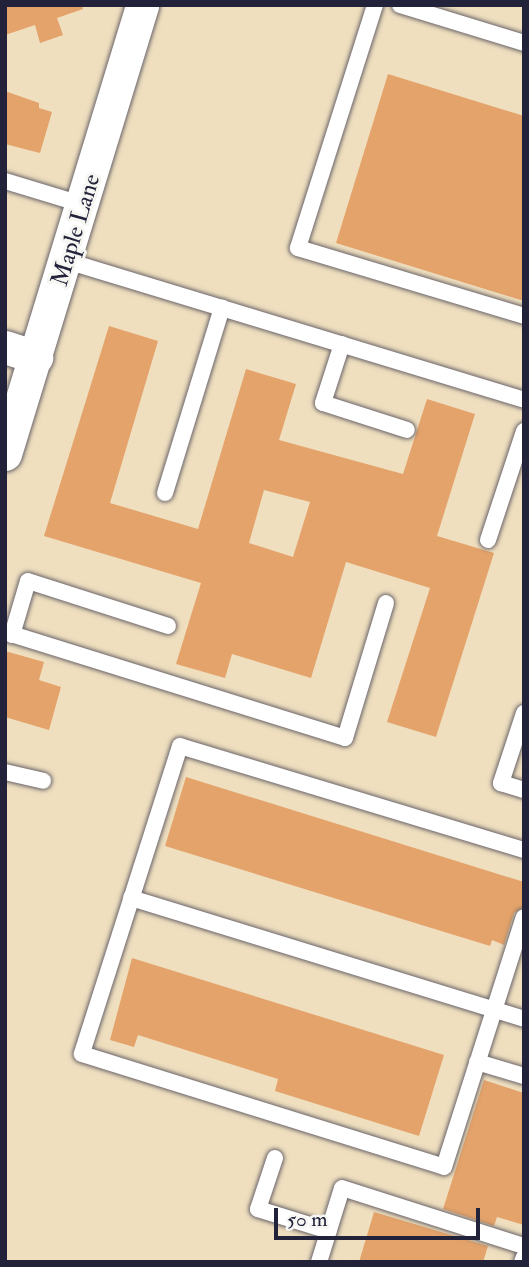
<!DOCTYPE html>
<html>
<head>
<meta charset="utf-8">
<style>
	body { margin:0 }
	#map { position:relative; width:529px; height:1267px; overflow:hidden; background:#efdfbf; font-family:"IM FELL Double Pica",serif }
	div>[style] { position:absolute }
	.building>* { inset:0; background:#e4a36b }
	.roads { filter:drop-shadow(0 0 2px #6a6469) drop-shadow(0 0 2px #6a6469) }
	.service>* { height:16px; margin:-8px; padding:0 8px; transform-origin:8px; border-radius:8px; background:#fff }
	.minor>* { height:33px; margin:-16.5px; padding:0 16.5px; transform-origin:16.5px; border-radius:16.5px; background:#fff }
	span { translate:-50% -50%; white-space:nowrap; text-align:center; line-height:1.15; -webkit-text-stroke:6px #f6f6f2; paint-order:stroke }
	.street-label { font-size:24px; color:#22223b }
	.frame { position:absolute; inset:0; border:7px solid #22223b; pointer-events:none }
	.scale { position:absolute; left:274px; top:1208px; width:206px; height:32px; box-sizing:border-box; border:4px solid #22223b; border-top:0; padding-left:9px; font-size:21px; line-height:24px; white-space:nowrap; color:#22223b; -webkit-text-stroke:5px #f6f6f2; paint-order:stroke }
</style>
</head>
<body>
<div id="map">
	<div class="building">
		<i style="clip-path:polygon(5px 5px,82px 5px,83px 9px,57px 18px,63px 35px,40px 43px,35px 25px,5px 35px)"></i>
		<i style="clip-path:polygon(388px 74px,524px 116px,524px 301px,336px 243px)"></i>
		<i style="clip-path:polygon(5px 91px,39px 103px,39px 108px,52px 112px,40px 153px,5px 144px)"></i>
		<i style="clip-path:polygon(evenodd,109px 326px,158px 341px,110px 503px,198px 529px,246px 369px,296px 384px,279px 440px,403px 474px,427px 399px,475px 414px,437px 536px,494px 553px,436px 737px,387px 722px,430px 588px,346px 562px,311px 678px,232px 654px,225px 678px,176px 664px,201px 583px,44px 536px,109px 326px,264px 490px,310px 502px,293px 557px,249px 543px,264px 490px)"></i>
		<i style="clip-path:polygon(5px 651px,44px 662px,39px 680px,61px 687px,49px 730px,5px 717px)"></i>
		<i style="clip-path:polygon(186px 777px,524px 882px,524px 907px,514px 913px,504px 945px,492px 940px,490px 946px,165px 846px)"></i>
		<i style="clip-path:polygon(132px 958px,444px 1055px,419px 1136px,275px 1091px,278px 1079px,138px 1035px,134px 1047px,110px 1040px)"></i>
		<i style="clip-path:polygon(484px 1080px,524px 1093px,524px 1225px,497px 1217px,494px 1226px,443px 1209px)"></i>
		<i style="clip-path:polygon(374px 1212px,488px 1246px,483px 1262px,359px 1262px)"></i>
	</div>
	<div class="roads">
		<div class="service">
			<i style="left:375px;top:5px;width:255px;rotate:107.6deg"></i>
			<i style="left:298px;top:248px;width:236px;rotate:16.7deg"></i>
			<i style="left:400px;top:5px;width:130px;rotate:17deg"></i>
			<i style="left:5px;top:181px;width:83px;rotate:16.9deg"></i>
			<i style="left:67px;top:261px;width:478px;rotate:16.9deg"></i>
			<i style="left:342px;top:344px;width:62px;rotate:107.9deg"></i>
			<i style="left:323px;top:403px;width:88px;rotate:17.8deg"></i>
			<i style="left:165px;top:493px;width:194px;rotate:-72.9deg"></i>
			<i style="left:488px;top:540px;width:115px;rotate:-71.7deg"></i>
			<i style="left:5px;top:632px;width:356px;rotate:17.3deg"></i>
			<i style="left:345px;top:738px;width:141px;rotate:-73.1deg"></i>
			<i style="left:12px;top:635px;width:56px;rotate:-73.5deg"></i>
			<i style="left:28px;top:581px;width:147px;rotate:17.8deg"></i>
			<i style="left:524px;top:713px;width:74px;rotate:108.2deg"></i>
			<i style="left:501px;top:783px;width:24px;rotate:17deg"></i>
			<i style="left:5px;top:772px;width:39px;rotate:13deg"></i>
			<i style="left:524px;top:850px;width:359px;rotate:-163.2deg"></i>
			<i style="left:180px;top:746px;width:323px;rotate:107.7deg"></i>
			<i style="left:82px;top:1054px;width:379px;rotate:17.3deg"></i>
			<i style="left:444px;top:1167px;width:262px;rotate:-72.3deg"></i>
			<i style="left:131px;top:898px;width:411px;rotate:17.1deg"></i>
			<i style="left:477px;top:1062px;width:49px;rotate:16.6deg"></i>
			<i style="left:275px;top:1158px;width:54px;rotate:108.4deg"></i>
			<i style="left:258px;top:1209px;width:74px;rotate:17.2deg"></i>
			<i style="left:319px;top:1262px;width:77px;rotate:-72.7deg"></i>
			<i style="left:342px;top:1188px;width:191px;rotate:17.7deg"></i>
			<i style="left:522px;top:1262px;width:5px;rotate:-68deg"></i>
		</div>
		<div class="minor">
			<i style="left:5px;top:347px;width:33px;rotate:18deg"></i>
			<i style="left:5px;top:454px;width:469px;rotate:-73deg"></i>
		</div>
	</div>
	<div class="street-label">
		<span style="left:76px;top:230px;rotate:-73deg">Maple Lane</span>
	</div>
	<div class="frame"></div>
	<div class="scale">50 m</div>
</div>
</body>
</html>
